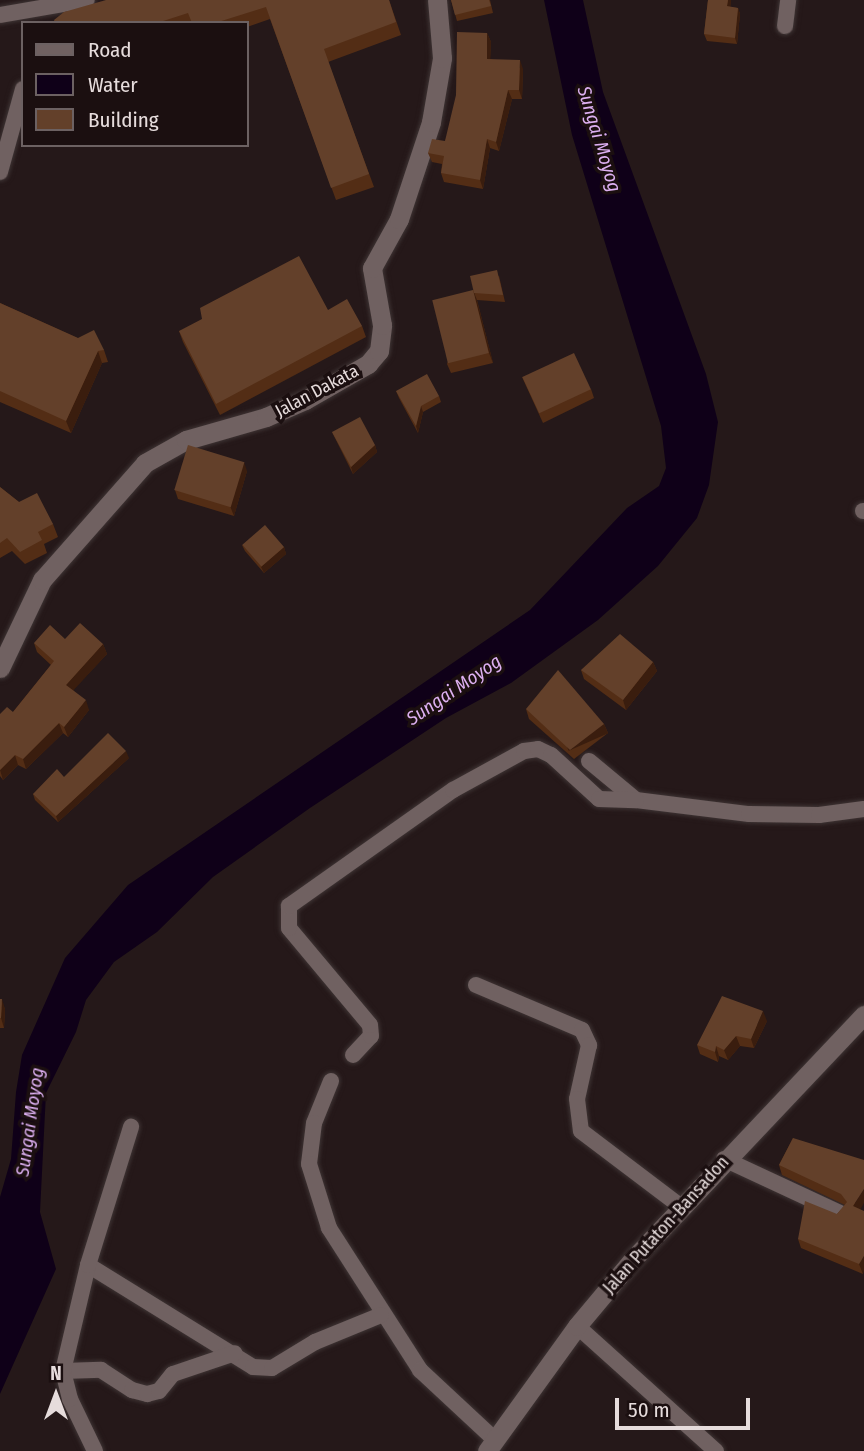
<!DOCTYPE html>
<html>
<head>
<meta charset="utf-8">
<style>
	body { margin:0 }
	#map { position:relative; width:864px; height:1451px; overflow:hidden; background:#251819; font-family:"Fira Sans Condensed",sans-serif }
	div>[style] { position:absolute }
	.water>* { inset:0; background:#0f0018 }
	.roads { filter:drop-shadow(0 0 2px #3e3434) drop-shadow(0 0 2px #3e3434) }
	.minor>* { height:16px; margin:-8px; padding:0 8px; transform-origin:8px; border-radius:8px; background:#706161 }
	.tertiary>* { height:19px; margin:-9.5px; padding:0 9.5px; transform-origin:9.5px; border-radius:9.5px; background:#706161 }
	.wall>* { inset:0; background:#532d15 }
	.shaded-wall>* { inset:0; background:#3a1d0e; transform-origin:0 0 }
	.building>* { inset:0; background:#63402a; transform-origin:0 0 }
	span { translate:-50% -50%; white-space:nowrap; text-align:center; line-height:1.15; -webkit-text-stroke:7px #1b0f10; paint-order:stroke }
	.street-label { font-size:18px; color:#e6dcdc }
	.water-label { font-size:19px; color:#ddb0f1; font-style:italic }
	.legend { position:absolute; left:21px; top:21px; width:228px; height:126px; box-sizing:border-box; background:#1b0f10; border:2px solid #6c6162; margin:0; padding:9px 12px; list-style:none; font-size:21px; color:#e6dcdc }
	.legend li { display:flex; align-items:center; gap:14px; height:35px }
	.legend b { width:35px; border:2px solid #6c6162 }
	.north { position:absolute; left:21px; top:1360px; width:70px; height:70px; -webkit-text-stroke:5px #1b0f10; paint-order:stroke; rotate:0deg; font-size:19px; font-weight:700; line-height:28px; text-align:center; color:#e6dcdc }
	.north::after { content:''; display:block; margin:auto; width:24px; height:32px; background:#e6dcdc; clip-path:polygon(50% 0,100% 100%,50% 72%,0 100%) }
	.scale { position:absolute; left:615px; top:1398px; width:135px; height:32px; box-sizing:border-box; border:4px solid #e6dcdc; border-top:0; padding-left:9px; font-size:21px; line-height:24px; white-space:nowrap; color:#e6dcdc; -webkit-text-stroke:5px #1b0f10; paint-order:stroke }
</style>
</head>
<body>
<div id="map">
	<div class="water">
		<i style="clip-path:polygon(544px 0,583px 0,603px 92px,706px 374px,718px 422px,709px 485px,697px 518px,658px 566px,598px 620px,511px 683px,446px 718px,310px 808px,213px 877px,157px 932px,114px 962px,86px 1000px,76px 1032px,46px 1093px,40px 1212px,56px 1269px,0 1394px,0 1197px,11px 1159px,16px 1092px,22px 1055px,65px 958px,128px 885px,530px 610px,627px 508px,659px 486px,666px 468px,661px 426px,572px 135px)"></i>
	</div>
	<div class="roads">
		<div class="minor">
			<i style="left:0;top:15px;width:88px;rotate:-9.8deg"></i>
			<i style="left:785px;top:26px;width:26px;rotate:-83deg"></i>
			<i style="left:0;top:172px;width:86px;rotate:-74.5deg"></i>
			<i style="left:863px;top:511px;width:1px"></i>
			<i style="left:589px;top:761px;width:61px;rotate:39.7deg"></i>
			<i style="left:636px;top:800px;width:114px;rotate:7.1deg"></i>
			<i style="left:749px;top:814px;width:70px;rotate:0.8deg"></i>
			<i style="left:819px;top:815px;width:45px;rotate:-7.6deg"></i>
			<i style="left:476px;top:985px;width:115px;rotate:23deg"></i>
			<i style="left:582px;top:1030px;width:17px;rotate:65deg"></i>
			<i style="left:589px;top:1045px;width:55px;rotate:102.5deg"></i>
			<i style="left:577px;top:1099px;width:32px;rotate:83deg"></i>
			<i style="left:581px;top:1131px;width:124px;rotate:37.1deg"></i>
			<i style="left:353px;top:1055px;width:26px;rotate:-47deg"></i>
			<i style="left:371px;top:1036px;width:11px;rotate:-95deg"></i>
			<i style="left:370px;top:1025px;width:126px;rotate:-129.9deg"></i>
			<i style="left:289px;top:928px;width:22px;rotate:-90deg"></i>
			<i style="left:289px;top:906px;width:201px;rotate:-35.3deg"></i>
			<i style="left:453px;top:790px;width:81px;rotate:-28.8deg"></i>
			<i style="left:524px;top:751px;width:14px;rotate:-8deg"></i>
			<i style="left:538px;top:749px;width:14px;rotate:25deg"></i>
			<i style="left:551px;top:755px;width:65px;rotate:42.5deg"></i>
			<i style="left:599px;top:799px;width:37px;rotate:2deg"></i>
			<i style="left:331px;top:1081px;width:45px;rotate:112deg"></i>
			<i style="left:314px;top:1123px;width:41px;rotate:97deg"></i>
			<i style="left:309px;top:1164px;width:67px;rotate:72.6deg"></i>
			<i style="left:329px;top:1228px;width:169px;rotate:57.3deg"></i>
			<i style="left:420px;top:1370px;width:103px;rotate:43deg"></i>
			<i style="left:724px;top:1159px;width:128px;rotate:25deg"></i>
			<i style="left:88px;top:1265px;width:194px;rotate:31.7deg"></i>
			<i style="left:253px;top:1367px;width:19px;rotate:3deg"></i>
			<i style="left:272px;top:1368px;width:50px;rotate:-31.2deg"></i>
			<i style="left:315px;top:1342px;width:71px;rotate:-22.2deg"></i>
			<i style="left:577px;top:1326px;width:187px;rotate:42deg"></i>
			<i style="left:63px;top:1371px;width:38px;rotate:-2deg"></i>
			<i style="left:101px;top:1370px;width:37px;rotate:33deg"></i>
			<i style="left:132px;top:1390px;width:16px;rotate:15deg"></i>
			<i style="left:147px;top:1394px;width:12px;rotate:-14deg"></i>
			<i style="left:159px;top:1391px;width:22px;rotate:-51deg"></i>
			<i style="left:173px;top:1374px;width:65px;rotate:-18.7deg"></i>
			<i style="left:95px;top:1451px;width:58px;rotate:-115.7deg"></i>
			<i style="left:70px;top:1399px;width:29px;rotate:-104deg"></i>
			<i style="left:63px;top:1371px;width:109px;rotate:-76.7deg"></i>
			<i style="left:88px;top:1265px;width:145px;rotate:-72.7deg"></i>
		</div>
		<div class="tertiary">
			<i style="left:0;top:668px;width:98px;rotate:-64.5deg"></i>
			<i style="left:42px;top:580px;width:156px;rotate:-48.6deg"></i>
			<i style="left:145px;top:463px;width:47px;rotate:-29.3deg"></i>
			<i style="left:186px;top:440px;width:83px;rotate:-16deg"></i>
			<i style="left:266px;top:417px;width:43px;rotate:-23.6deg"></i>
			<i style="left:305px;top:400px;width:73px;rotate:-29.7deg"></i>
			<i style="left:368px;top:364px;width:17px;rotate:-50deg"></i>
			<i style="left:379px;top:351px;width:26px;rotate:-83deg"></i>
			<i style="left:382px;top:325px;width:58px;rotate:-100deg"></i>
			<i style="left:372px;top:268px;width:56px;rotate:-61.1deg"></i>
			<i style="left:399px;top:219px;width:102px;rotate:-71.7deg"></i>
			<i style="left:431px;top:122px;width:65px;rotate:-80.2deg"></i>
			<i style="left:442px;top:58px;width:58px;rotate:-94.9deg"></i>
			<i style="left:487px;top:1451px;width:154px;rotate:-54.2deg"></i>
			<i style="left:577px;top:1326px;width:87px;rotate:-50.1deg"></i>
			<i style="left:633px;top:1259px;width:336px;rotate:-46.6deg"></i>
		</div>
	</div>
	<div class="wall">
		<i style="clip-path:polygon(389px 0,401px 35px,328px 62px,374px 187px,336px 200px,270px 19px,247px 27px,247px 23px,55px 23px,64px 12px)"></i>
		<i style="clip-path:polygon(451px 0,490px 0,493px 13px,457px 21px)"></i>
		<i style="clip-path:polygon(708px 0,731px 0,730px 7px,738px 8px,740px 14px,737px 44px,707px 41px,704px 34px)"></i>
		<i style="clip-path:polygon(487px 33px,491px 42px,490px 59px,523px 69px,522px 99px,512px 99px,499px 151px,490px 148px,483px 189px,444px 182px,441px 173px,442px 164px,432px 162px,428px 153px,445px 141px)"></i>
		<i style="clip-path:polygon(499px 276px,505px 302px,477px 300px,493px 363px,451px 373px,447px 364px,473px 290px)"></i>
		<i style="clip-path:polygon(0 303px,104px 350px,108px 362px,102px 363px,71px 433px,0 402px)"></i>
		<i style="clip-path:polygon(328px 310px,362px 326px,366px 337px,220px 415px,183px 342px,179px 331px)"></i>
		<i style="clip-path:polygon(522px 377px,591px 389px,594px 398px,543px 423px)"></i>
		<i style="clip-path:polygon(396px 391px,439px 396px,441px 402px,423px 412px,418px 433px,399px 398px)"></i>
		<i style="clip-path:polygon(332px 432px,375px 445px,377px 452px,353px 474px)"></i>
		<i style="clip-path:polygon(247px 471px,234px 516px,178px 499px,175px 490px)"></i>
		<i style="clip-path:polygon(0 487px,19px 502px,53px 524px,58px 537px,44px 544px,47px 553px,25px 564px,12px 551px,0 558px)"></i>
		<i style="clip-path:polygon(242px 545px,284px 547px,286px 554px,264px 573px,245px 551px)"></i>
		<i style="clip-path:polygon(65px 639px,103px 644px,107px 654px,73px 690px,89px 710px,68px 737px,63px 733px,26px 769px,18px 765px,3px 780px,0 776px,0 714px,13px 712px,51px 665px,37px 652px,34px 643px)"></i>
		<i style="clip-path:polygon(653px 662px,657px 671px,626px 710px,584px 679px,581px 670px)"></i>
		<i style="clip-path:polygon(526px 709px,604px 724px,608px 733px,574px 759px,529px 719px)"></i>
		<i style="clip-path:polygon(129px 758px,58px 822px,35px 800px,33px 794px,64px 777px)"></i>
		<i style="clip-path:polygon(0 999px,5px 1009px,4px 1028px,0 1028px)"></i>
		<i style="clip-path:polygon(767px 1021px,754px 1048px,740px 1046px,728px 1060px,719px 1056px,718px 1062px,700px 1054px,697px 1045px)"></i>
		<i style="clip-path:polygon(793px 1138px,860px 1209px,863px 1274px,801px 1248px,798px 1239px,837px 1214px,845px 1205px,782px 1175px,779px 1165px)"></i>
	</div>
	<div class="shaded-wall">
		<i style="clip-path:polygon(728px 0,731px 0,730px 13px,727px 6px)"></i>
		<i style="clip-path:polygon(738px 8px,740px 14px,737px 44px,735px 38px)"></i>
		<i style="clip-path:polygon(487px 33px,491px 42px,490px 68px,487px 59px)"></i>
		<i style="clip-path:polygon(520px 60px,523px 69px,522px 99px,519px 90px)"></i>
		<i style="clip-path:polygon(508px 90px,512px 99px,499px 151px,496px 142px)"></i>
		<i style="clip-path:polygon(487px 139px,490px 148px,483px 189px,480px 180px)"></i>
		<i style="clip-path:polygon(473px 290px,477px 300px,493px 363px,489px 353px)"></i>
		<i style="clip-path:polygon(98px 351px,102px 363px,71px 433px,66px 421px)"></i>
		<i style="clip-path:polygon(421px 406px,423px 412px,418px 433px,416px 426px)"></i>
		<i style="clip-path:polygon(375px 445px,377px 452px,353px 474px,351px 467px)"></i>
		<i style="clip-path:polygon(244px 462px,247px 471px,234px 516px,230px 506px)"></i>
		<i style="clip-path:polygon(284px 547px,286px 554px,264px 573px,261px 567px)"></i>
		<i style="clip-path:polygon(103px 644px,107px 654px,70px 694px,66px 685px)"></i>
		<i style="clip-path:polygon(653px 662px,657px 671px,626px 710px,623px 700px)"></i>
		<i style="clip-path:polygon(86px 700px,89px 710px,68px 737px,64px 727px)"></i>
		<i style="clip-path:polygon(59px 723px,63px 733px,26px 769px,23px 759px)"></i>
		<i style="left:604px;top:724px;width:10px;height:43px;rotate:66deg"></i>
		<i style="clip-path:polygon(126px 751px,129px 758px,58px 822px,56px 816px)"></i>
		<i style="clip-path:polygon(15px 755px,18px 765px,3px 780px,0 770px)"></i>
		<i style="clip-path:polygon(2px 999px,5px 1009px,4px 1028px,1px 1018px)"></i>
		<i style="clip-path:polygon(763px 1011px,767px 1021px,754px 1048px,751px 1039px)"></i>
		<i style="clip-path:polygon(736px 1036px,740px 1046px,728px 1060px,724px 1050px)"></i>
		<i style="clip-path:polygon(716px 1046px,719px 1056px,718px 1062px,715px 1052px)"></i>
		<i style="clip-path:polygon(864px 1189px,864px 1203px,857px 1215px,853px 1206px)"></i>
		<i style="clip-path:polygon(864px 1256px,864px 1271px,863px 1274px,859px 1264px)"></i>
	</div>
	<div class="building">
		<i style="clip-path:polygon(106px 0,389px 0,396px 22px,324px 49px,369px 174px,331px 188px,266px 7px,215px 23px,192px 23px,188px 13px,157px 23px,55px 23px,54px 20px,64px 12px)"></i>
		<i style="clip-path:polygon(451px 0,489px 0,491px 6px,455px 15px)"></i>
		<i style="clip-path:polygon(708px 0,728px 0,727px 6px,738px 8px,735px 38px,704px 34px)"></i>
		<i style="clip-path:polygon(457px 32px,487px 33px,487px 59px,520px 60px,519px 90px,508px 90px,496px 142px,487px 139px,480px 180px,441px 173px,444px 156px,428px 153px,432px 139px,445px 141px,456px 95px)"></i>
		<i style="clip-path:polygon(299px 256px,328px 310px,347px 299px,362px 326px,216px 404px,179px 331px,202px 319px,200px 308px)"></i>
		<i style="clip-path:polygon(497px 270px,503px 295px,474px 293px,470px 276px)"></i>
		<i style="left:473px;top:290px;width:65px;height:42px;rotate:76deg"></i>
		<i style="clip-path:polygon(0 303px,78px 338px,94px 330px,104px 350px,98px 351px,66px 421px,0 391px)"></i>
		<i style="left:574px;top:353px;width:40px;height:57px;rotate:65deg"></i>
		<i style="clip-path:polygon(427px 374px,439px 396px,421px 406px,416px 426px,396px 391px)"></i>
		<i style="clip-path:polygon(360px 417px,375px 445px,351px 467px,332px 432px)"></i>
		<i style="left:188px;top:445px;width:59px;height:47px;rotate:17deg"></i>
		<i style="clip-path:polygon(0 487px,19px 502px,37px 493px,53px 524px,38px 532px,42px 540px,20px 552px,7px 538px,0 543px)"></i>
		<i style="left:265px;top:525px;width:29px;height:30px;rotate:49deg"></i>
		<i style="clip-path:polygon(80px 623px,103px 644px,66px 685px,86px 700px,64px 727px,59px 723px,23px 759px,15px 755px,0 770px,0 714px,7px 707px,13px 712px,54px 661px,34px 643px,50px 625px,65px 639px)"></i>
		<i style="clip-path:polygon(620px 634px,653px 662px,623px 700px,581px 670px)"></i>
		<i style="clip-path:polygon(558px 670px,604px 724px,570px 750px,526px 709px)"></i>
		<i style="clip-path:polygon(108px 733px,126px 751px,56px 816px,33px 794px,57px 769px,64px 777px)"></i>
		<i style="clip-path:polygon(722px 996px,763px 1011px,751px 1039px,736px 1036px,724px 1050px,716px 1046px,715px 1052px,697px 1045px)"></i>
		<i style="clip-path:polygon(0 999px,2px 999px,1px 1018px,0 1018px)"></i>
		<i style="clip-path:polygon(793px 1138px,864px 1160px,864px 1189px,853px 1206px,864px 1211px,864px 1256px,859px 1264px,798px 1239px,805px 1201px,837px 1214px,847px 1202px,841px 1194px,779px 1165px)"></i>
	</div>
	<div class="street-label">
		<span style="left:317px;top:391px;rotate:-28deg">Jalan Dakata</span>
		<span style="left:666px;top:1225px;rotate:-48deg">Jalan Putaton-Bansadon</span>
	</div>
	<div class="water-label">
		<span style="left:599px;top:139px;rotate:73deg">Sungai Moyog</span>
		<span style="left:454px;top:690px;rotate:-34deg">Sungai Moyog</span>
		<span style="left:30px;top:1122px;rotate:-82deg">Sungai Moyog</span>
	</div>
	<ul class="legend">
	<li><b style="height:9px;background:#706161"></b>Road</li>
	<li><b style="height:19px;background:#0f0018"></b>Water</li>
	<li><b style="height:19px;background:#63402a"></b>Building</li>
	</ul>
	<div class="north">N</div>
	<div class="scale">50 m</div>
</div>
</body>
</html>
